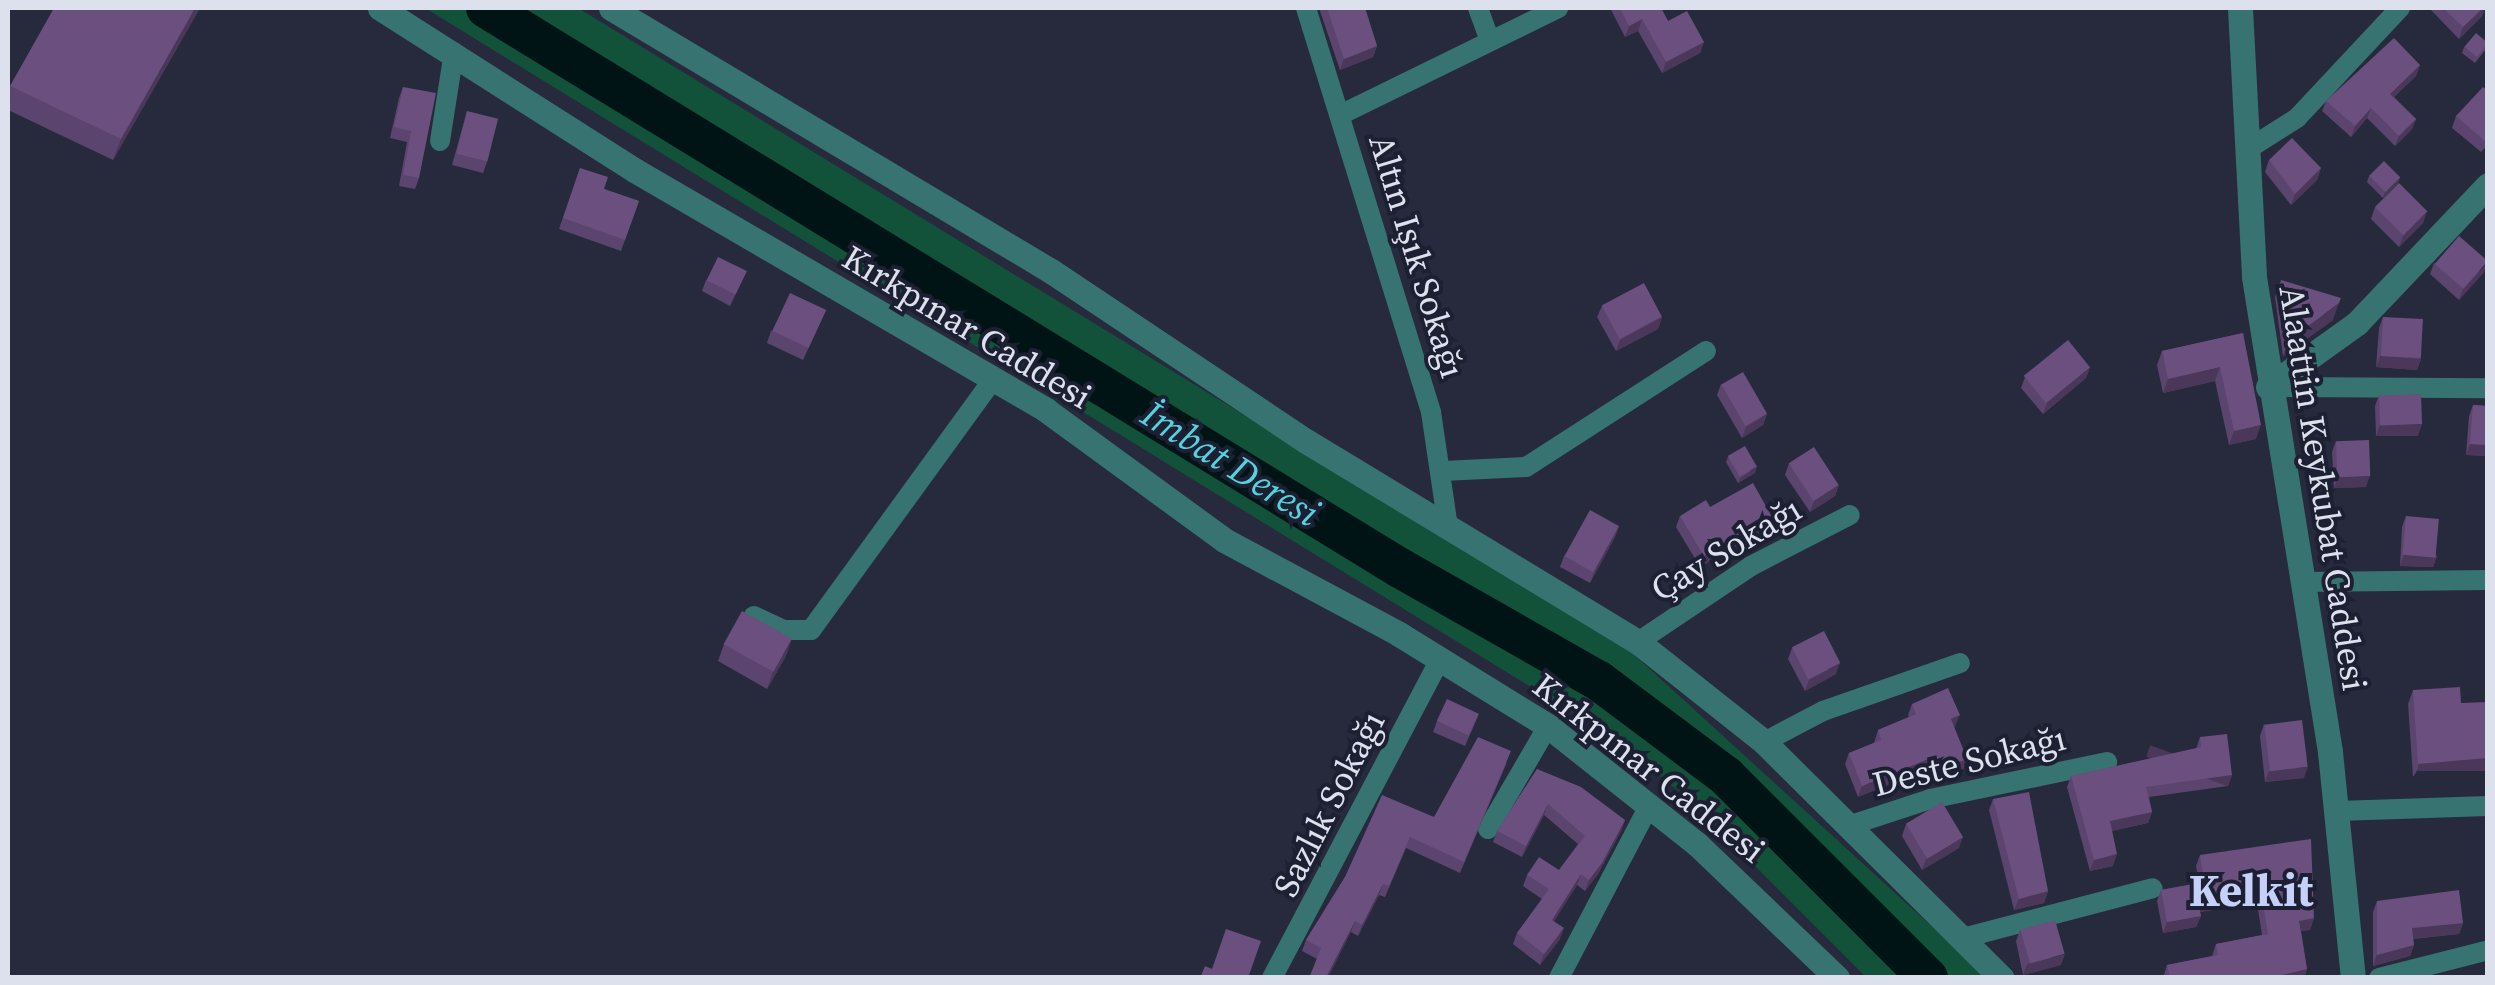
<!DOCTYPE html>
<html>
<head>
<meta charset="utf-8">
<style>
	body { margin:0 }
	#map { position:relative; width:2495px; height:985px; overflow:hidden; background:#262a3c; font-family:"Source Serif 4",serif }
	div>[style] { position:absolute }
	.green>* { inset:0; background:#13523a }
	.river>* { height:40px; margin:-20px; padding:0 20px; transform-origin:20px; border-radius:20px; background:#001416 }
	.minor>* { height:20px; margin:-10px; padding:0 10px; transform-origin:10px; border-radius:10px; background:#367371 }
	.tertiary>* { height:25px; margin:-12.5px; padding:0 12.5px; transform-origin:12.5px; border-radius:12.5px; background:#367371 }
	.wall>* { inset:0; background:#5b446d }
	.shaded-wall>* { inset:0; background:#4a3759; transform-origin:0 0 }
	.building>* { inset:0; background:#6a4f7f; transform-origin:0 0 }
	span { translate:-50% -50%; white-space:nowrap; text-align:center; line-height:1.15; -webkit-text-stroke:8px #1c2032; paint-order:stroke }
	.street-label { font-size:35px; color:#dde1ed }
	.water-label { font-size:38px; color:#53d3dd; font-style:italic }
	.district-label { font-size:45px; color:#c6d0fb; font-weight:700 }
	.frame { position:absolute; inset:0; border:10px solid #dde1ed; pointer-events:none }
</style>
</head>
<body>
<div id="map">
	<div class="green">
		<i style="clip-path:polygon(425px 8px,578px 8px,1629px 650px,1987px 977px,1866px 977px,1684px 795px,1601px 730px)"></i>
	</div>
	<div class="river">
		<i style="left:486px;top:8px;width:1072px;rotate:31.5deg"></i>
		<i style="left:1400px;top:568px;width:229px;rotate:29.6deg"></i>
		<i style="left:1599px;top:681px;width:159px;rotate:36.8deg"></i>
		<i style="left:1726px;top:776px;width:286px;rotate:45deg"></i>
	</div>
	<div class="minor">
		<i style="left:1306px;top:8px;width:423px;rotate:72.8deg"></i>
		<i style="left:1431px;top:412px;width:116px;rotate:81.6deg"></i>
		<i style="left:1478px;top:8px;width:35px;rotate:70deg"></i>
		<i style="left:1340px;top:115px;width:243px;rotate:-26.1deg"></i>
		<i style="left:440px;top:141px;width:90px;rotate:-81.1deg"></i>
		<i style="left:2248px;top:149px;width:58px;rotate:-32.3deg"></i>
		<i style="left:2297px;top:118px;width:151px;rotate:-46.9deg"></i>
		<i style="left:2268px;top:387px;width:220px;rotate:0.3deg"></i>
		<i style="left:1443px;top:471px;width:83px;rotate:-2.8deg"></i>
		<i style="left:1526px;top:467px;width:214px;rotate:-32.8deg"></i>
		<i style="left:2302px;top:582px;width:186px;rotate:-0.6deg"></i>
		<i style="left:754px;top:616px;width:33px;rotate:25deg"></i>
		<i style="left:784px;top:630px;width:27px"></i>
		<i style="left:811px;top:630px;width:311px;rotate:-54deg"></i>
		<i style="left:1638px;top:642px;width:136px;rotate:-33.9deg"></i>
		<i style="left:1751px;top:566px;width:111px;rotate:-27.3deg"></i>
		<i style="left:1764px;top:742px;width:67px;rotate:-27.7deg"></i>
		<i style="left:1823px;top:711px;width:145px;rotate:-19.3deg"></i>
		<i style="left:2338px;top:811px;width:150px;rotate:-1.9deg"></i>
		<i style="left:1848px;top:826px;width:86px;rotate:-18.2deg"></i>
		<i style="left:1930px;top:799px;width:181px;rotate:-11.8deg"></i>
		<i style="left:1488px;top:829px;width:119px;rotate:-59.8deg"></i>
		<i style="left:1963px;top:938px;width:196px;rotate:-14.7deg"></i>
		<i style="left:1272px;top:978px;width:361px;rotate:-62.2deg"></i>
		<i style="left:1559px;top:978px;width:196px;rotate:-62.4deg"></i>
		<i style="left:2379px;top:978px;width:109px;rotate:-14.3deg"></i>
	</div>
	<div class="tertiary">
		<i style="left:380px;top:8px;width:303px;rotate:32.5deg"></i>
		<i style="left:636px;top:171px;width:475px;rotate:30.2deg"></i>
		<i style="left:1046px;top:410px;width:220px;rotate:36.1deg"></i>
		<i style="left:1224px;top:540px;width:199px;rotate:28.2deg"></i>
		<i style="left:1399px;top:634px;width:175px;rotate:31.7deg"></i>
		<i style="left:1548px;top:726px;width:190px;rotate:38.4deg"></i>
		<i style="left:1697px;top:844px;width:194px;rotate:43.7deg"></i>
		<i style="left:611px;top:8px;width:513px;rotate:30.87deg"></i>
		<i style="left:1051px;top:271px;width:306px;rotate:33.7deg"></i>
		<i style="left:1306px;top:441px;width:388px;rotate:31.2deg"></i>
		<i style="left:1638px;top:642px;width:161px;rotate:38.4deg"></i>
		<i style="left:1764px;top:742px;width:335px;rotate:44.8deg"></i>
		<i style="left:2240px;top:8px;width:269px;rotate:87deg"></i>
		<i style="left:2254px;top:277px;width:481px;rotate:80.9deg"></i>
		<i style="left:2330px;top:752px;width:227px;rotate:84.2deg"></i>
		<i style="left:2268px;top:387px;width:110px;rotate:-35.7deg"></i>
		<i style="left:2357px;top:323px;width:190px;rotate:-46.5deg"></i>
	</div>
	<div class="wall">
		<i style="clip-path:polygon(200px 8px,113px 160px,8px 110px,8px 93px,10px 86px)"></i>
		<i style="clip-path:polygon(1319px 8px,1365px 8px,1377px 46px,1373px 57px,1340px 70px)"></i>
		<i style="clip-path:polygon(1610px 8px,1661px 8px,1668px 21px,1704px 42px,1700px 53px,1662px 73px,1638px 31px,1625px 37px)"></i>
		<i style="clip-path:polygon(2431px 8px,2485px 8px,2482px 16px,2459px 39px,2430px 9px)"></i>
		<i style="clip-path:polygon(2488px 43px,2486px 49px,2475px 63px,2462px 53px,2464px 47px)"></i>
		<i style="clip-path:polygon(2420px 65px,2416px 76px,2394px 97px,2416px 119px,2412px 129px,2395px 146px,2367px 118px,2351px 137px,2322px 111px,2326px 101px)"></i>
		<i style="clip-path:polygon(403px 87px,419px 178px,415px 189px,399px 186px,407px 142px,390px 138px,399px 98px)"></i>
		<i style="clip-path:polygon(2488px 91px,2488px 145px,2481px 152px,2452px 128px,2456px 116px)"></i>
		<i style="clip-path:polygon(467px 111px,487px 162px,483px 173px,452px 165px)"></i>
		<i style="clip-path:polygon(2269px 160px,2321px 168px,2317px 180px,2291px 205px,2265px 172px)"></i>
		<i style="clip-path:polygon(580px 168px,604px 189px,639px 201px,621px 251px,559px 229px)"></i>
		<i style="clip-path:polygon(2369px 176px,2400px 177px,2398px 183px,2383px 198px,2367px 182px)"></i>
		<i style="clip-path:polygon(2375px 207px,2427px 211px,2423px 223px,2399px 247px,2371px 219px)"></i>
		<i style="clip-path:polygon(2434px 263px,2484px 272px,2459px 300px,2430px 274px)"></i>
		<i style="clip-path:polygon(747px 271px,730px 306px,702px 291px,706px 280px)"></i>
		<i style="clip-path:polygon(2281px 280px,2333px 320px,2283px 356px,2275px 297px)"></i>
		<i style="clip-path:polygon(1602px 306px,1662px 317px,1658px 329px,1616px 351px,1597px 317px)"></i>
		<i style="clip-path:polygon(826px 310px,803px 360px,767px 343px,771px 331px)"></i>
		<i style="clip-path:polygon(2383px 317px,2421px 359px,2417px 370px,2376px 367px,2379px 328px)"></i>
		<i style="clip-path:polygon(2243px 333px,2256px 439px,2229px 445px,2215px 381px,2163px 393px,2157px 365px,2162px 351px)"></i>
		<i style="clip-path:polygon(2090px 367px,2086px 378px,2043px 414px,2021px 388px,2025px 377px)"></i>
		<i style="clip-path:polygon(1721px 384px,1767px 414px,1763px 425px,1742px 438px,1717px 395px)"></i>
		<i style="clip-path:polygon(2379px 395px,2418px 436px,2376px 436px,2375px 406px)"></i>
		<i style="clip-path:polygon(2473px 405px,2488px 406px,2488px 456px,2466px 455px,2469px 416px)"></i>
		<i style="clip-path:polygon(2336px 441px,2366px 487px,2334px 488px,2332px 452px)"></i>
		<i style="clip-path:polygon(1728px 457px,1755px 473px,1738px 483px,1726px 462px)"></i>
		<i style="clip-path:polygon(1789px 463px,1839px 485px,1835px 496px,1810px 512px,1785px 475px)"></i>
		<i style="clip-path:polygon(1680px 516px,1768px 528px,1700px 567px,1676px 527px)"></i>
		<i style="clip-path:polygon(2406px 516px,2437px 556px,2433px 567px,2400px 566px,2402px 527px)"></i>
		<i style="clip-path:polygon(1619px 526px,1615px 537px,1590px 583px,1560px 567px,1564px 556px)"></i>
		<i style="clip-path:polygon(724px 644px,786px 656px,767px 689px,718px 661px)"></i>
		<i style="clip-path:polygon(1792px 648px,1836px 674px,1805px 691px,1788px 659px)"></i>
		<i style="clip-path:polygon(2413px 690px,2461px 703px,2413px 777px,2408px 704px)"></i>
		<i style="clip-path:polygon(1912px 704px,1955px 726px,1954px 727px,1967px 759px,1963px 770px,1935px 781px,1929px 768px,1858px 797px,1845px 764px,1849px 753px,1874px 743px,1878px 730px,1909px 717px,1908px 715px)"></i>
		<i style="clip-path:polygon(1479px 714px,1465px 746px,1433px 732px,1437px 721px)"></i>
		<i style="clip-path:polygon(2264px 724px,2304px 778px,2265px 782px,2260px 736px)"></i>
		<i style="clip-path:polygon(2200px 737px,2232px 775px,2228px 786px,2149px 797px,2152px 812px,2148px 823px,2112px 831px,2113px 866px,2090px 871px,2067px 787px,2071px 776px,2196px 749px)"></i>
		<i style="clip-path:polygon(1507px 762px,1460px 873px,1406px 848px,1385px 897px,1379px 895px,1358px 936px,1351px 932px,1317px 959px,1302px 951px,1306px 940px,1345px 877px,1434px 817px)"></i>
		<i style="clip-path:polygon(1537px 769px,1625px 820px,1621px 831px,1598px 874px,1585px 891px,1577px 885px,1554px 921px,1560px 939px,1540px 965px,1513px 944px,1517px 933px,1542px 899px,1523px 886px,1527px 875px,1559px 870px,1578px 844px,1544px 815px,1522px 857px,1493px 842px,1497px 831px)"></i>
		<i style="clip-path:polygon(1993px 799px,2048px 891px,2044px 903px,2014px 910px,1989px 810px)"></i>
		<i style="clip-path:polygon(1906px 824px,1959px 848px,1922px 870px,1902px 836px)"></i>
		<i style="clip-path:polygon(2200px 855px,2314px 918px,2310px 930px,2301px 931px,2307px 969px,2304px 978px,2163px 978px,2167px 965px,2212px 956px,2216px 944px,2262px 935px,2257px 903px,2200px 912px,2201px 916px,2196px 927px,2163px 933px,2157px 901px,2161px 890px,2199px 883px,2196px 866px)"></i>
		<i style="clip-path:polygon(2377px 901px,2463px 923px,2459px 934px,2413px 939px,2414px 945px,2410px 956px,2373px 966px,2373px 912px)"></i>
		<i style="clip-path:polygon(2020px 930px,2061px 965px,2023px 975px,2016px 941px)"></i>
	</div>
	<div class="shaded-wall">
		<i style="clip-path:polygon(195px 8px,200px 8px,113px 160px,121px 139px)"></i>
		<i style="clip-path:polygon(2483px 8px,2485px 8px,2482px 16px,2459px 39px,2463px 27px)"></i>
		<i style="clip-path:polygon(1642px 19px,1638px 31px,1625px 37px,1629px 26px)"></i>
		<i style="clip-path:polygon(1704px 42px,1700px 53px,1662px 73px,1666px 62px)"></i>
		<i style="clip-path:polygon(1377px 46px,1373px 57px,1340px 70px,1344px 59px)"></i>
		<i style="clip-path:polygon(2420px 65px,2416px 76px,2386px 104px,2390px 94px)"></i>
		<i style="clip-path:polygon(2371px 108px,2367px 118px,2351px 137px,2355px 126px)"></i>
		<i style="clip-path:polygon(2416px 119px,2412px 129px,2395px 146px,2399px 136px)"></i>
		<i style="clip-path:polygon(2321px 168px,2317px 180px,2291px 205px,2295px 194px)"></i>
		<i style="clip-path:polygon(2400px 177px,2398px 183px,2383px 198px,2385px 192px)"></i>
		<i style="clip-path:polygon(2427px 211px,2423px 223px,2399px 247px,2403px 236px)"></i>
		<i style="clip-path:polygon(2488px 262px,2484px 272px,2459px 300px,2463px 289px)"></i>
		<i style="clip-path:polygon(2339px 303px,2333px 320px,2283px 356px,2289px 340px)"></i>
		<i style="clip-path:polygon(1662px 317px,1658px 329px,1616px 351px,1620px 340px)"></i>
		<i style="clip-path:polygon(2380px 356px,2421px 359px,2417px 370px,2376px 367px)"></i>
		<i style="clip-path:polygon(2090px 367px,2086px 378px,2043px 414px,2047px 403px)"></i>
		<i style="clip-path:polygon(2220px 367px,2215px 381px,2163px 393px,2168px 379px)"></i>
		<i style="clip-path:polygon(1767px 414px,1763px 425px,1742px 438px,1746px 427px)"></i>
		<i style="clip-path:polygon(2422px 424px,2418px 436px,2376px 436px,2380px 425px)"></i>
		<i style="clip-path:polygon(2261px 425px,2256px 439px,2229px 445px,2234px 431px)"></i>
		<i style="clip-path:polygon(2470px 444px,2488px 445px,2488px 456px,2466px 455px)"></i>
		<i style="clip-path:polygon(1757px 467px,1755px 473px,1738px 483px,1740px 478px)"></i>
		<i style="clip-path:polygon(2370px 476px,2366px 487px,2334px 488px,2338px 477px)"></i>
		<i style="clip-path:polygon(1839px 485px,1835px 496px,1810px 512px,1814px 501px)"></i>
		<i style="clip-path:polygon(1772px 517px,1768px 528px,1700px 567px,1704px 556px)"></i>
		<i style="clip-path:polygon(1619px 526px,1615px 537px,1590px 583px,1594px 572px)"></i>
		<i style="clip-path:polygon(2404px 555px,2437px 556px,2433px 567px,2400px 566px)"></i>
		<i style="clip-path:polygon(792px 639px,786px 656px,767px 689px,773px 672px)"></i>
		<i style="clip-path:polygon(1840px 663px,1836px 674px,1805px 691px,1809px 680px)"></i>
		<i style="clip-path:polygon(1960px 715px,1955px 726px,1947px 730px,1951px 719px)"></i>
		<i style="clip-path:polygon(1933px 757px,1929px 768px,1858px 797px,1862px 786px)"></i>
		<i style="left:2488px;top:758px;width:13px;height:70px;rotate:90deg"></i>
		<i style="clip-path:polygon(1967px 759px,1963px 770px,1935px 781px,1939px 770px)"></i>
		<i style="clip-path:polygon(2308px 767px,2304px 778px,2265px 782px,2269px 771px)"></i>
		<i style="left:2232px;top:775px;width:12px;height:87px;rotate:110deg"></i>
		<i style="clip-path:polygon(1548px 804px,1544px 815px,1522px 857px,1526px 846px)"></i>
		<i style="clip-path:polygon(2152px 812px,2148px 823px,2106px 832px,2110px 821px)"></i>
		<i style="clip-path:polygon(1625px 820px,1621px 831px,1598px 874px,1585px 891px,1589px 880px)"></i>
		<i style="clip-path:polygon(1963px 837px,1959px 848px,1922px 870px,1926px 859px)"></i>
		<i style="clip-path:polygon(2117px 854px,2113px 866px,2090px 871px,2094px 860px)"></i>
		<i style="clip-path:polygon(1581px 874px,1577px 885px,1548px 931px,1552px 920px)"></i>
		<i style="clip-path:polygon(1383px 884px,1379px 895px,1358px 936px,1362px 925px)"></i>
		<i style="clip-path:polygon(2048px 891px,2044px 903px,2014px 910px,2019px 899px)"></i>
		<i style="clip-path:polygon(2261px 891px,2257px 903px,2194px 913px,2198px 902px)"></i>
		<i style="clip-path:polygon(2201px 916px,2196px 927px,2163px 933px,2167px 922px)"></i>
		<i style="clip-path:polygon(2314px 918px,2310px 930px,2295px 932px,2299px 921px)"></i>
		<i style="clip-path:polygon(1355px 921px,1351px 932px,1328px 978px,1326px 978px)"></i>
		<i style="clip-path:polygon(2463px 923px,2459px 934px,2408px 939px,2412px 928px)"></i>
		<i style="clip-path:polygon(1564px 928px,1560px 939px,1540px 965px,1544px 954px)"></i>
		<i style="clip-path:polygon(2414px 945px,2410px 956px,2373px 966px,2377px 955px)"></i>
		<i style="clip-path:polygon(2065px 954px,2061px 965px,2023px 975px,2027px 964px)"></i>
		<i style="clip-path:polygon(2307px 969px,2304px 978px,2270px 978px)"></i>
	</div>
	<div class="building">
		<i style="clip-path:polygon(54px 8px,195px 8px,121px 139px,10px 86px)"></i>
		<i style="clip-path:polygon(1327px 8px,1365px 8px,1377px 46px,1344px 59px)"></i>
		<i style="clip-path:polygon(1620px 8px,1661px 8px,1668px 21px,1687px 11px,1704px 42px,1666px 62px,1642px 19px,1629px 26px)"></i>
		<i style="clip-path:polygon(2443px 8px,2483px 8px,2463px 27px)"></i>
		<i style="left:2476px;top:33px;width:16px;height:18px;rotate:40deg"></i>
		<i style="clip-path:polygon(2394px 38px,2420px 65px,2390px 94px,2416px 119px,2399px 136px,2371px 108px,2355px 126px,2326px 101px)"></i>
		<i style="clip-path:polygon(403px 87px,436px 93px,419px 178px,403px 175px,411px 131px,394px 127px)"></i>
		<i style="clip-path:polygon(2483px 87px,2488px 91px,2488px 139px,2485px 141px,2456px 116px)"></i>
		<i style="left:467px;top:111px;width:32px;height:44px;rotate:14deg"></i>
		<i style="clip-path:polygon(2292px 138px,2321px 168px,2295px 194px,2269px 160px)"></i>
		<i style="left:2384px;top:161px;width:23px;height:21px;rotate:45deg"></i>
		<i style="clip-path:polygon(580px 168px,608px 177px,604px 189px,639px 201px,625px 240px,563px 218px)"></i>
		<i style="left:2399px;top:183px;width:40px;height:34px;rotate:45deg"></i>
		<i style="left:2459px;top:236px;width:38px;height:37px;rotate:41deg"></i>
		<i style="left:718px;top:257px;width:32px;height:26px;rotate:26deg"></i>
		<i style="clip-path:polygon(2281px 280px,2341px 298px,2339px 303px,2289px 340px)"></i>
		<i style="left:1644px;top:283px;width:38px;height:48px;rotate:62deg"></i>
		<i style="left:790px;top:293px;width:40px;height:42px;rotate:25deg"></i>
		<i style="left:2383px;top:317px;width:40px;height:39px;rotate:3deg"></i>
		<i style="clip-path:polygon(2243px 333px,2261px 425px,2234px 431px,2220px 367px,2168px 379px,2162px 351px)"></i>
		<i style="left:2068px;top:340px;width:35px;height:57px;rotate:51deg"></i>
		<i style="left:1743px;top:372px;width:48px;height:25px;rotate:60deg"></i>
		<i style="left:2421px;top:394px;width:30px;height:42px;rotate:88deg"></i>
		<i style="clip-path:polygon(2473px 405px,2488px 406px,2488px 445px,2470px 444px)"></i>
		<i style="left:2369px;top:440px;width:36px;height:33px;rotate:88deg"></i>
		<i style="left:1745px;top:446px;width:24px;height:20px;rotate:60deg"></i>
		<i style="left:1814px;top:447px;width:45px;height:30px;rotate:57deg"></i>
		<i style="clip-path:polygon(1753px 483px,1772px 517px,1704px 556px,1680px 516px,1706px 500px,1710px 507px)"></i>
		<i style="left:1590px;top:510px;width:33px;height:53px;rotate:29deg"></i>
		<i style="left:2406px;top:516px;width:33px;height:39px;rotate:5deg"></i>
		<i style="left:742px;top:611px;width:57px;height:38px;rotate:29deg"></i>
		<i style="left:1824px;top:631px;width:36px;height:36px;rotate:63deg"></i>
		<i style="clip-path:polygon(2460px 687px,2461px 703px,2488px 702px,2488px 758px,2418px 764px,2413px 690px)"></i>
		<i style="clip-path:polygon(1948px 688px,1960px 715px,1951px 719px,1967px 759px,1939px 770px,1933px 757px,1862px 786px,1849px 753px,1881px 740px,1878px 730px,1916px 714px,1912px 704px)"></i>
		<i style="left:1447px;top:699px;width:35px;height:24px;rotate:25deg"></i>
		<i style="left:2302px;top:720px;width:47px;height:38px;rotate:83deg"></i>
		<i style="clip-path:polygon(2227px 734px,2232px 775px,2146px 787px,2152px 812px,2110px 821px,2117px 854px,2094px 860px,2071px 776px,2201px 747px,2200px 737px)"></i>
		<i style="clip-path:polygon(1478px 737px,1511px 751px,1464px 862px,1410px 837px,1389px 886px,1383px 884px,1362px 925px,1355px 921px,1326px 978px,1309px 978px,1321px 948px,1306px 940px,1345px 877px,1382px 795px,1434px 817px)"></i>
		<i style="clip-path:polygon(1537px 769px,1581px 787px,1625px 820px,1602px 863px,1589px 880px,1581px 874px,1552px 920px,1564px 928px,1544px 954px,1517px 933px,1549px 889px,1527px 875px,1539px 857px,1559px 870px,1585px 836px,1548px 804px,1526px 846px,1497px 831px)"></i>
		<i style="clip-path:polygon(2029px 792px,2048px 891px,2019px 899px,1993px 799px)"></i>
		<i style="left:1942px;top:802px;width:41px;height:42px;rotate:59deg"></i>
		<i style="clip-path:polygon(2311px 839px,2314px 918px,2299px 921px,2307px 969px,2270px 978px,2170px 978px,2167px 965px,2218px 955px,2216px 944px,2268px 934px,2261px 891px,2198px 902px,2201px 916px,2167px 922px,2161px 890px,2204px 882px,2200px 855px)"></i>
		<i style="clip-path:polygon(2459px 890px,2463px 923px,2412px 928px,2414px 945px,2377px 955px,2377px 901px)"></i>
		<i style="left:2055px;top:920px;width:35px;height:36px;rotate:74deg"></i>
		<i style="clip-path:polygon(1226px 929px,1261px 941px,1248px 978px,1200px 978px,1205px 966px,1212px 969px)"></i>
	</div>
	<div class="street-label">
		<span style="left:1417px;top:256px;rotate:73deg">Altın Işık Sokağı</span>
		<span style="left:967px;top:327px;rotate:31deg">Kırkpınar Caddesi</span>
		<span style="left:2323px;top:488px;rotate:81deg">Alaattin Keykubat Caddesi</span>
		<span style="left:1726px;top:549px;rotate:-31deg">Çay Sokağı</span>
		<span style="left:1969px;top:761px;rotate:-14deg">Deste Sokağı</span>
		<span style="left:1649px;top:768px;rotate:38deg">Kırkpınar Caddesi</span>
		<span style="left:1329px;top:804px;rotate:-63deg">Sazlık Sokağı</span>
	</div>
	<div class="water-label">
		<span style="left:1230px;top:464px;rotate:32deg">İmbat Deresi</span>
	</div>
	<div class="district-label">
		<span style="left:2251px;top:891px">Kelkit</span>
	</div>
	<div class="frame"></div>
</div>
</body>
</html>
